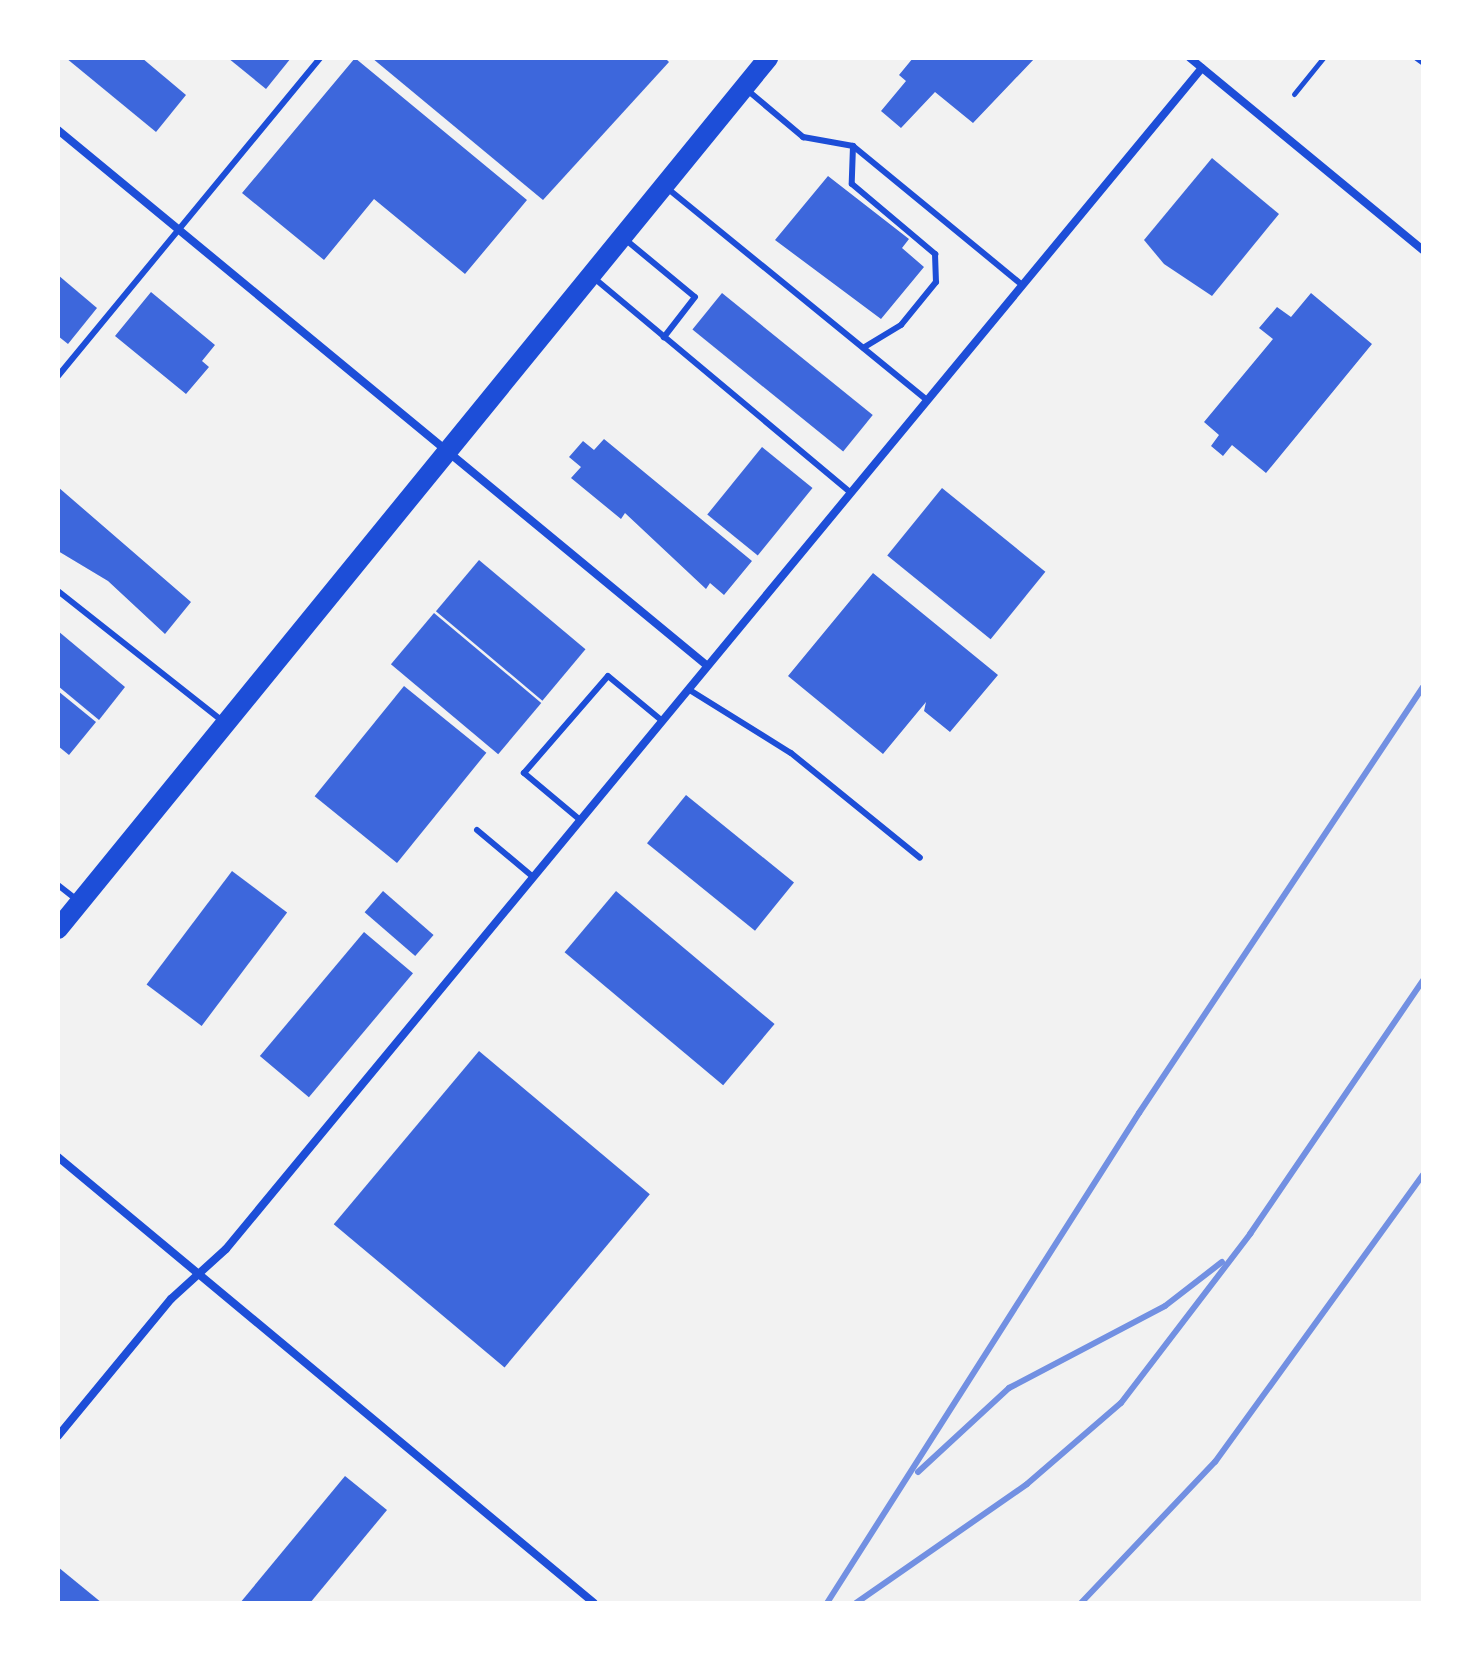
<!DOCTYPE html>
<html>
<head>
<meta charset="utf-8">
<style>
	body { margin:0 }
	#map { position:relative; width:1481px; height:1661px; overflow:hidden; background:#f2f2f2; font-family:"Work Sans",sans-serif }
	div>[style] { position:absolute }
	.building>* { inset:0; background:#3d67dc; transform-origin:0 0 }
	.path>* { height:5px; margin:-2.5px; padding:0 2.5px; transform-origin:2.5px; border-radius:2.5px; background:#1d4ed8 }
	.service>* { height:6px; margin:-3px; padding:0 3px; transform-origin:3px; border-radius:3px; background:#1d4ed8 }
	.minor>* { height:8px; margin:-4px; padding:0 4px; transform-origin:4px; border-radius:4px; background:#1d4ed8 }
	.primary>* { height:20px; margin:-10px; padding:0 10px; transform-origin:10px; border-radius:10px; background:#1d4ed8 }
	.rail>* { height:6px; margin:-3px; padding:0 3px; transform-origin:3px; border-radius:3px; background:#7290e2 }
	span { translate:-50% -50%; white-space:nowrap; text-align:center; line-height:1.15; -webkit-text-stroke:6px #fff; paint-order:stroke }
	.frame { position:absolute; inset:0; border:60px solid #fff; pointer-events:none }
</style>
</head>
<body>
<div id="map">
	<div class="building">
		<i style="clip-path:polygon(66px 58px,142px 58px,186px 95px,156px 132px)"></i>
		<i style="clip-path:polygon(228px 58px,291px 58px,266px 89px)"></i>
		<i style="clip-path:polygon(355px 58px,527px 200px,465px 274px,374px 199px,324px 260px,242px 193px)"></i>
		<i style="clip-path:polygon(372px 58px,665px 58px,669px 62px,543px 200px)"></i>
		<i style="clip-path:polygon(913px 58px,1035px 58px,973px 123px,935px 92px,901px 128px,881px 111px,906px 81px,899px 75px)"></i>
		<i style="clip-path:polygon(1212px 158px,1279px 214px,1212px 296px,1164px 264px,1144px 240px)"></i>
		<i style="clip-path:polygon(828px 176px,909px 239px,902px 248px,924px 267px,881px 319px,775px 240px)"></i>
		<i style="clip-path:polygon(58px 275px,97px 308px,68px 344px,58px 336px)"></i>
		<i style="clip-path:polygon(151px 292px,215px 345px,202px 361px,209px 367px,186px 394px,115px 336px)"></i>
		<i style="left:722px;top:293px;width:194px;height:47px;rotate:39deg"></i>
		<i style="clip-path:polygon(1311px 293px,1372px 344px,1266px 473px,1232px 445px,1223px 456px,1211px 446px,1219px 435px,1204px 422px,1273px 339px,1259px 328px,1277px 307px,1291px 317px)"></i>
		<i style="clip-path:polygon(604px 439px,752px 561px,724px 595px,710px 583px,706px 589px,625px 513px,621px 519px,571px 478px,581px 467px,569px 457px,583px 441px,594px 450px)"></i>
		<i style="left:762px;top:447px;width:65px;height:87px;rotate:39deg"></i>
		<i style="clip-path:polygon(58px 487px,191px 602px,165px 634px,108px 581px,58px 551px)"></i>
		<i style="left:942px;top:488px;width:133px;height:87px;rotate:39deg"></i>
		<i style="left:479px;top:560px;width:139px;height:67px;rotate:40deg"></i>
		<i style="clip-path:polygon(873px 573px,998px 675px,950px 732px,924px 711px,926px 702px,883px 754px,788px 676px)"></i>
		<i style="left:434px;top:613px;width:140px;height:67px;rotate:40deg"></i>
		<i style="clip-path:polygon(58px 631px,125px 687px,99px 720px,58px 686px)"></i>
		<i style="left:404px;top:686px;width:106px;height:142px;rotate:39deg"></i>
		<i style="clip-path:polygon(58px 691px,96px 722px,69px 755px,58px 746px)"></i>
		<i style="left:686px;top:795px;width:139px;height:62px;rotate:39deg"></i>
		<i style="left:232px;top:871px;width:69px;height:142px;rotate:37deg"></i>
		<i style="left:383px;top:891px;width:67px;height:28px;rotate:41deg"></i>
		<i style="left:616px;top:891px;width:207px;height:80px;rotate:40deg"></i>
		<i style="left:364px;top:932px;width:64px;height:162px;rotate:40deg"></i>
		<i style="left:479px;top:1051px;width:223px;height:226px;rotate:40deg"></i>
		<i style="clip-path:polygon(345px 1476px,387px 1510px,310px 1603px,240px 1603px)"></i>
		<i style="clip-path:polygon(58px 1567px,102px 1603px,58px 1603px)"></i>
	</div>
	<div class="path">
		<i style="left:1416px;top:58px;width:9px;rotate:36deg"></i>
		<i style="left:1294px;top:94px;width:46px;rotate:-51.1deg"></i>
	</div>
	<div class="service">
		<i style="left:746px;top:89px;width:75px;rotate:40.1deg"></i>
		<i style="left:803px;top:137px;width:51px;rotate:10.2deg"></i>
		<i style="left:853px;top:146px;width:219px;rotate:39.4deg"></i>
		<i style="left:853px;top:146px;width:38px;rotate:92deg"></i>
		<i style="left:852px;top:184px;width:109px;rotate:40.1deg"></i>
		<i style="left:935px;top:254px;width:28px;rotate:88deg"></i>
		<i style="left:936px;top:282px;width:55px;rotate:129.1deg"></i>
		<i style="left:901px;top:325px;width:44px;rotate:148.8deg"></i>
		<i style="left:667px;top:188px;width:334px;rotate:39.2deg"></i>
		<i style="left:626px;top:240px;width:89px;rotate:39.6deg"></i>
		<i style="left:695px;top:297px;width:51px;rotate:127.8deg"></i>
		<i style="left:594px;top:278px;width:332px;rotate:39.9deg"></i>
		<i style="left:58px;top:376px;width:412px;rotate:-50.5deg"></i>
		<i style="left:58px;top:591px;width:211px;rotate:38.3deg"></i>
		<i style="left:688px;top:689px;width:121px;rotate:31.9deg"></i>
		<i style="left:791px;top:753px;width:166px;rotate:39.1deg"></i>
		<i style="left:579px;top:819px;width:72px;rotate:-140.1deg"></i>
		<i style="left:524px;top:773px;width:128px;rotate:-49.1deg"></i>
		<i style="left:608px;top:676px;width:67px;rotate:39.6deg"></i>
		<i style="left:477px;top:830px;width:72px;rotate:39.9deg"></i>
		<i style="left:58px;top:885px;width:24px;rotate:38deg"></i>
	</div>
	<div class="minor">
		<i style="left:1190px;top:58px;width:302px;rotate:39.5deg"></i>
		<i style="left:58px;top:130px;width:839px;rotate:39.53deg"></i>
		<i style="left:58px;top:1157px;width:697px;rotate:39.76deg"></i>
		<i style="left:58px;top:1436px;width:178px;rotate:-50.5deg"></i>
		<i style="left:171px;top:1299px;width:74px;rotate:-42.3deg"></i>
		<i style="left:226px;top:1249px;width:1532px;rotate:-50.43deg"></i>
	</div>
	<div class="primary">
		<i style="left:58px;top:929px;width:1124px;rotate:-50.81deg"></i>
	</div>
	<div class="rail">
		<i style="left:918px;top:1472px;width:124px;rotate:-42.7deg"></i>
		<i style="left:1009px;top:1388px;width:176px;rotate:-27.7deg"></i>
		<i style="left:1165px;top:1306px;width:72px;rotate:-37.7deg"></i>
		<i style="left:827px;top:1603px;width:581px;rotate:-57.51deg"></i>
		<i style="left:1139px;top:1113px;width:512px;rotate:-56.31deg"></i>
		<i style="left:856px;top:1603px;width:208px;rotate:-34.8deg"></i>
		<i style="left:1027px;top:1484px;width:124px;rotate:-40.8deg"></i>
		<i style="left:1121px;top:1403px;width:213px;rotate:-52.6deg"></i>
		<i style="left:1250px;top:1234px;width:307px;rotate:-55.7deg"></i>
		<i style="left:1081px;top:1603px;width:195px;rotate:-46.5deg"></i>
		<i style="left:1215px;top:1462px;width:354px;rotate:-54.1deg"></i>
	</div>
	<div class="frame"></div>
</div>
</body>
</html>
